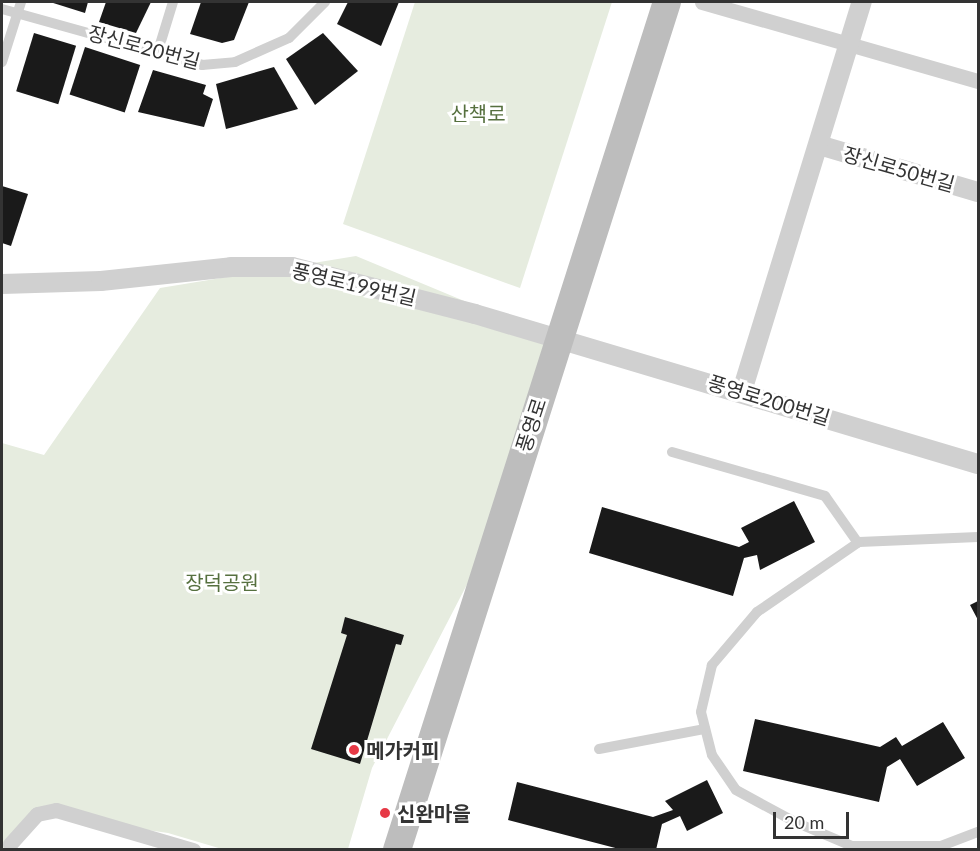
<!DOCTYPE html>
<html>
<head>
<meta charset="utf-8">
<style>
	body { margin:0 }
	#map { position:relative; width:980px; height:851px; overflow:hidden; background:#fff; font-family:Lato,"Noto Sans KR",sans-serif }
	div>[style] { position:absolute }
	.green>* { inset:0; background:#e6ecdf }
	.building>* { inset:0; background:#1a1a1a; transform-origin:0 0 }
	.service>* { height:10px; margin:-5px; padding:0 5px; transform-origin:5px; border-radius:5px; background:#d0d0d0 }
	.pedestrian>* { height:15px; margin:-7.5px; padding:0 7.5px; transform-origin:7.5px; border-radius:7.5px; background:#d0d0d0 }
	.minor>* { height:20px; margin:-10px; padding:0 10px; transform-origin:10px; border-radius:10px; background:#d0d0d0 }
	.secondary>* { height:28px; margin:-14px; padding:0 14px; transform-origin:14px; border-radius:14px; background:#bdbdbd }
	.dots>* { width:16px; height:16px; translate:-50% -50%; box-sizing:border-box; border:3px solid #fff; border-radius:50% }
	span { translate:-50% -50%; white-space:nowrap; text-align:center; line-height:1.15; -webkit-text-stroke:6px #fff; paint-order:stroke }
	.street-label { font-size:20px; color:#333 }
	.park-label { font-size:20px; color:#56703f }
	.poi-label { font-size:20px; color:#333; font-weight:700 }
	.left { translate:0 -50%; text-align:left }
	.frame { position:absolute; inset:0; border:3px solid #333; pointer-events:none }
	.scale { position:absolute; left:773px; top:812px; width:76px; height:27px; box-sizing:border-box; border:3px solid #333; border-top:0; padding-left:8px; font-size:18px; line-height:21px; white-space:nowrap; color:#333; -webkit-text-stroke:4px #fff; paint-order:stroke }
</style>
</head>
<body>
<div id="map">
	<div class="green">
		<i style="clip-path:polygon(415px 2px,612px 2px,520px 288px,343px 224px)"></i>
		<i style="clip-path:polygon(356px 256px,558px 340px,476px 567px,372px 768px,348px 849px,222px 849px,168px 833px,37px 814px,12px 849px,2px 849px,2px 443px,44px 455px,160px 288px)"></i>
	</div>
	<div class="building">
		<i style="clip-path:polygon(50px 2px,88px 2px,85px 13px)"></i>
		<i style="clip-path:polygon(106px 2px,151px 2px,136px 33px,99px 22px)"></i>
		<i style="clip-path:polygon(201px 2px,249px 2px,234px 40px,222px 43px,190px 34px)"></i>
		<i style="clip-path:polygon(348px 2px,399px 2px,381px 46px,337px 24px)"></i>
		<i style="left:34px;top:33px;width:44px;height:61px;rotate:17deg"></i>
		<i style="clip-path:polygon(323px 33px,358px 71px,315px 105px,286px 59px)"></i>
		<i style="left:85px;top:47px;width:58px;height:50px;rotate:18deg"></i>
		<i style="clip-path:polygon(274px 67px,298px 109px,226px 129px,216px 84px)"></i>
		<i style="clip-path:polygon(153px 70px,206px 85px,203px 94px,213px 99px,204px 127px,138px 112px)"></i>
		<i style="clip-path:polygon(2px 186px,28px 194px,11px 246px,2px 243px)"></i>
		<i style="clip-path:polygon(794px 501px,815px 542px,760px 570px,757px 555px,744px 558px,733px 596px,589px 553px,602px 507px,739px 547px,749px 542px,741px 528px)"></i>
		<i style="clip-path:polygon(978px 601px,978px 620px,970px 605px)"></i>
		<i style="clip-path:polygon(345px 617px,404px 635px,401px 645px,396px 644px,360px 764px,311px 749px,347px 635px,341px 633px)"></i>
		<i style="clip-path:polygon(755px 719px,880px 747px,896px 737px,902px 746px,943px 722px,965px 758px,917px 786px,900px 759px,887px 767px,879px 802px,743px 771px)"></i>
		<i style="clip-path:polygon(707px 780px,723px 813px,687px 831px,680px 816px,662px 824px,656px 850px,623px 850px,508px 820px,517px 782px,653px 817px,673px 810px,665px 801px)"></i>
	</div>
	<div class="service">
		<i style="left:2px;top:9px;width:208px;rotate:15.6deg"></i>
		<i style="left:202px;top:65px;width:33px;rotate:-5deg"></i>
		<i style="left:235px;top:62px;width:59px;rotate:-24deg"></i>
		<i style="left:289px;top:38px;width:51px;rotate:-45deg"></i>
		<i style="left:158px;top:51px;width:51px;rotate:-73deg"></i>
		<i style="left:2px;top:62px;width:63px;rotate:-72.4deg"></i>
		<i style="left:672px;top:452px;width:159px;rotate:16deg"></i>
		<i style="left:825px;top:496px;width:57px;rotate:54.9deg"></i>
		<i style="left:978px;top:537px;width:119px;rotate:177.6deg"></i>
		<i style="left:859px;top:542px;width:124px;rotate:145.5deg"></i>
		<i style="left:757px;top:612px;width:70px;rotate:130.3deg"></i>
		<i style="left:712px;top:665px;width:48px;rotate:103.2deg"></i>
		<i style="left:701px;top:712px;width:44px;rotate:75.7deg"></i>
		<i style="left:712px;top:755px;width:42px;rotate:55.6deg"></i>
		<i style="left:736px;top:790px;width:67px;rotate:28.5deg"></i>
		<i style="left:795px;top:822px;width:62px;rotate:22.8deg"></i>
		<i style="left:852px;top:846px;width:89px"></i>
		<i style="left:941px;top:846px;width:40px;rotate:-21deg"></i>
		<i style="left:599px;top:749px;width:108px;rotate:-10.7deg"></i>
	</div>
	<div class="pedestrian">
		<i style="left:702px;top:2px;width:287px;rotate:16deg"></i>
		<i style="left:10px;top:844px;width:40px;rotate:-48deg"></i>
		<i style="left:37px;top:814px;width:19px;rotate:-12deg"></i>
		<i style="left:56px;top:810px;width:143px;rotate:16.3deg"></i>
	</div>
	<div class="minor">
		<i style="left:819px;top:145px;width:166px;rotate:16.5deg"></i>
		<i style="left:2px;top:284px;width:99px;rotate:-1.7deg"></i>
		<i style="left:101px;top:281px;width:131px;rotate:-6.1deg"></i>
		<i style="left:231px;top:267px;width:61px"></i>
		<i style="left:292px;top:267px;width:189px;rotate:14.4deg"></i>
		<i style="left:475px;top:314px;width:525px;rotate:16.61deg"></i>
		<i style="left:742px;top:391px;width:407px;rotate:-72.9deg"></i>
	</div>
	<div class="secondary">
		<i style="left:397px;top:850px;width:890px;rotate:-72.34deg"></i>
	</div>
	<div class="dots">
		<i style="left:354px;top:750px;background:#e63946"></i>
		<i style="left:385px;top:813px;background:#e63946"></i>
	</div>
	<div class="street-label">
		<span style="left:144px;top:47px;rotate:15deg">장신로20번길</span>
		<span style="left:899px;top:169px;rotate:16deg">장신로50번길</span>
		<span style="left:354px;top:284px;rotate:13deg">풍영로199번길</span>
		<span style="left:769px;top:400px;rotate:17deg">풍영로200번길</span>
		<span style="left:531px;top:425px;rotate:-72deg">풍영로</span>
	</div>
	<div class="park-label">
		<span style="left:478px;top:113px">산책로</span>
		<span style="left:222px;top:582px">장덕공원</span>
	</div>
	<div class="poi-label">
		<span class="left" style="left:366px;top:750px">메가커피</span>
		<span class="left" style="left:397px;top:813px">신완마을</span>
	</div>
	<div class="frame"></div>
	<div class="scale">20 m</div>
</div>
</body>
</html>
